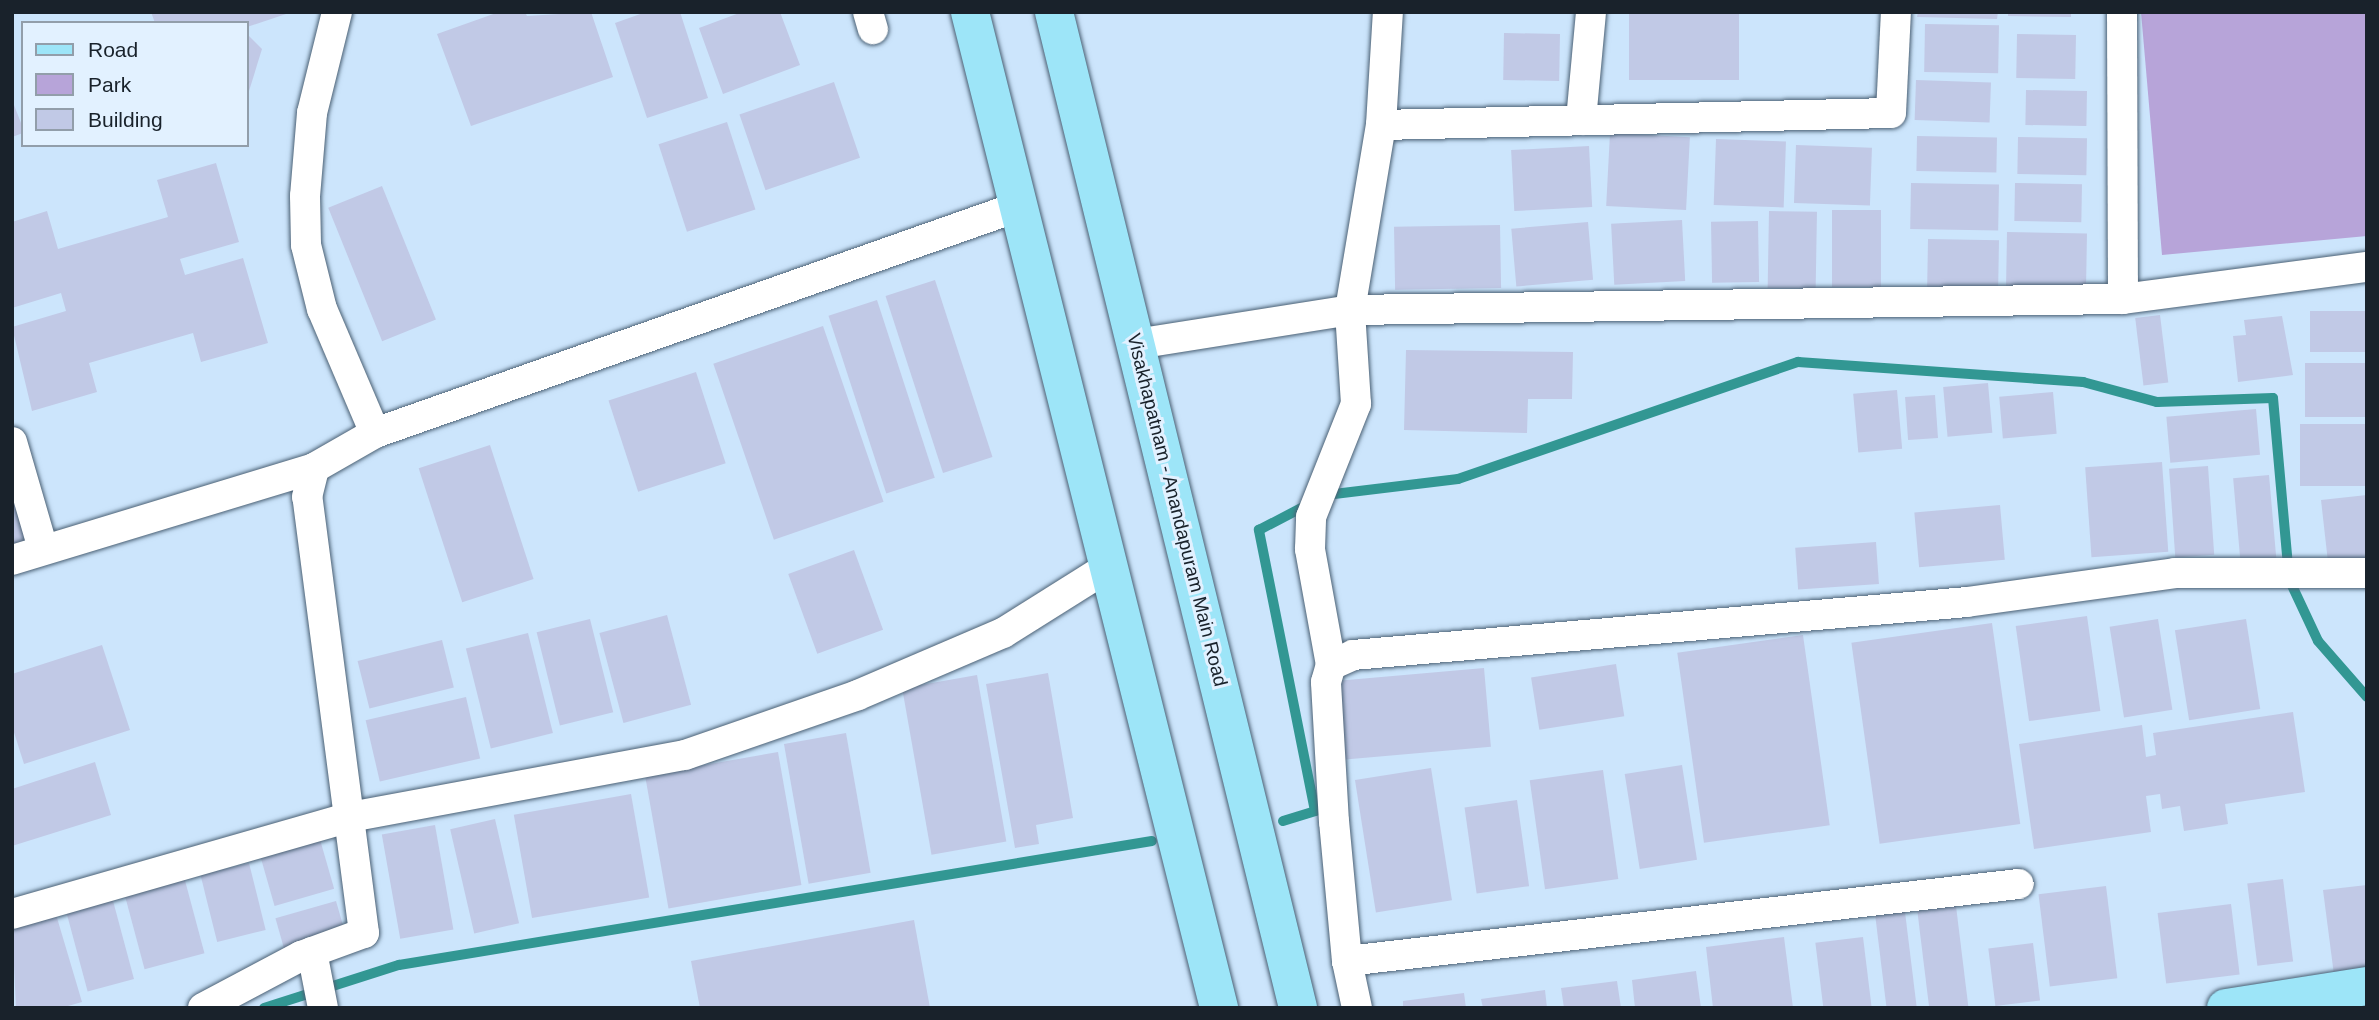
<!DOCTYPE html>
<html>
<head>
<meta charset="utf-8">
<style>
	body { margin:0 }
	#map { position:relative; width:2379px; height:1020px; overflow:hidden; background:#cce5fc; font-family:Helvetica,sans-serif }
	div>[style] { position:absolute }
	.green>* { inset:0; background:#b7a4d9 }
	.stream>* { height:10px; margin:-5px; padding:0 5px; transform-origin:5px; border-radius:5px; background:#329793 }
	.building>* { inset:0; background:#c1c9e6; transform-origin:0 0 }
	.roads { filter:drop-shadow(0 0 2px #4a6074) drop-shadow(0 0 2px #4a6074) }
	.minor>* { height:30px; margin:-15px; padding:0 15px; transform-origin:15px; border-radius:15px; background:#fff }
	.primary>* { height:38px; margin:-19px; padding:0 19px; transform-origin:19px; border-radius:19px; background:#9de5f8 }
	span { translate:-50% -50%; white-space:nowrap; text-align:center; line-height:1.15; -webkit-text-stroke:6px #e2f1ff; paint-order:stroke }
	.street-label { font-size:19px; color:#19222b }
	.frame { position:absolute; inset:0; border:14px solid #19222b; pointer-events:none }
	.legend { position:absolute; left:21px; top:21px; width:228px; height:126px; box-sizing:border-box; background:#e2f1ff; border:2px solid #929eaa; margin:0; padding:9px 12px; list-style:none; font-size:21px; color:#19222b }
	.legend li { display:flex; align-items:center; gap:14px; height:35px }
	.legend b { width:35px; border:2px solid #929eaa }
</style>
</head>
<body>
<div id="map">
	<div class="green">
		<i style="clip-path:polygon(2141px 12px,2367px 12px,2367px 236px,2162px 255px)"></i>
	</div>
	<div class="stream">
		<i style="left:1326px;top:495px;width:133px;rotate:-6.9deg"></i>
		<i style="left:1458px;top:479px;width:360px;rotate:-19deg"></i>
		<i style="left:1798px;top:362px;width:286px;rotate:4deg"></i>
		<i style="left:2083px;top:382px;width:77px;rotate:15.1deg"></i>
		<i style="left:2157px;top:402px;width:116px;rotate:-2deg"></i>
		<i style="left:2273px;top:398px;width:182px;rotate:84.9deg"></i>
		<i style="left:2289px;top:579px;width:68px;rotate:64.9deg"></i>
		<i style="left:2318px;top:641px;width:74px;rotate:48.8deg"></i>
		<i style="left:1283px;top:821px;width:34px;rotate:-17deg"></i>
		<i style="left:1315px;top:811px;width:287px;rotate:-101.3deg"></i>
		<i style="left:1259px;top:530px;width:56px;rotate:-27.5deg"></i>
		<i style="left:264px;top:1008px;width:142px;rotate:-17.7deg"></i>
		<i style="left:399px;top:965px;width:763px;rotate:-9.35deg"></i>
	</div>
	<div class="building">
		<i style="clip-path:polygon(151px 12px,289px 12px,289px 13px,247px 27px,247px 23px,155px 23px)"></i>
		<i style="clip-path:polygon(499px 12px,525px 12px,527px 16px,591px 12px,613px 77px,471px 126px,437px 34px)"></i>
		<i style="clip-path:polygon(646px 12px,680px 12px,708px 98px,647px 118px,615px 23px)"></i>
		<i style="clip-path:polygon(742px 12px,780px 12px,800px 65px,723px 94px,699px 28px)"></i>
		<i style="left:1629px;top:12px;width:110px;height:68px"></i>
		<i style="clip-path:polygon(1918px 12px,1998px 12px,1997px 19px,1917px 17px)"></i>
		<i style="clip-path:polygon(2008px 12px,2071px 12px,2071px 17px,2008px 16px)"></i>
		<i style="left:1925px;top:24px;width:74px;height:48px;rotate:1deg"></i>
		<i style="left:1504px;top:33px;width:56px;height:47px;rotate:1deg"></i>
		<i style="clip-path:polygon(247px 34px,262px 49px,249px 91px,247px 91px)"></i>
		<i style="left:2017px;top:34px;width:59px;height:44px;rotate:1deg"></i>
		<i style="left:1916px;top:80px;width:75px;height:40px;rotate:2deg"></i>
		<i style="left:834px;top:82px;width:80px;height:100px;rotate:71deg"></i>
		<i style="left:2026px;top:90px;width:61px;height:35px;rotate:1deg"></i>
		<i style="clip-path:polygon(12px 100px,23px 128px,23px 133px,12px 137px)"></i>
		<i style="left:727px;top:122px;width:92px;height:72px;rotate:72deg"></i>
		<i style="left:1610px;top:133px;width:80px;height:73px;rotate:3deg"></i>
		<i style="left:1917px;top:136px;width:80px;height:35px;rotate:1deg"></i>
		<i style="left:2018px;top:137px;width:69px;height:37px;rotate:1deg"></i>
		<i style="left:1716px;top:139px;width:70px;height:66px;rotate:2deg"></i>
		<i style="left:1796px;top:145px;width:76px;height:58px;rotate:2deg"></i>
		<i style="left:1589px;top:146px;width:61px;height:78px;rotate:87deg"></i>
		<i style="clip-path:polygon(216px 163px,239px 242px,180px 259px,185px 275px,243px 258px,268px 343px,201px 362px,193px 333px,89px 363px,97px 392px,32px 411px,12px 327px,66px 311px,61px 293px,12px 308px,12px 222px,47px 211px,58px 249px,168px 217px,157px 180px)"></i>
		<i style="left:1911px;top:183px;width:88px;height:46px;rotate:1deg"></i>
		<i style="left:2015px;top:183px;width:67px;height:38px;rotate:1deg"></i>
		<i style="left:382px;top:186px;width:144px;height:58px;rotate:68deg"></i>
		<i style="left:1832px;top:210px;width:49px;height:77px"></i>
		<i style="left:1769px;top:211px;width:48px;height:77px;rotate:1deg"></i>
		<i style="left:1682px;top:220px;width:61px;height:71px;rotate:87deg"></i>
		<i style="left:1758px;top:221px;width:61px;height:47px;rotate:89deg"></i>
		<i style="left:1588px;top:222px;width:58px;height:77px;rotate:85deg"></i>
		<i style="left:1500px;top:225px;width:63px;height:106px;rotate:89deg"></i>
		<i style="left:2007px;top:232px;width:80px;height:62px;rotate:1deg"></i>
		<i style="left:1928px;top:239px;width:71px;height:57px;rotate:1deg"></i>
		<i style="left:935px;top:280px;width:186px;height:52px;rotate:72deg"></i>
		<i style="left:877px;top:300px;width:187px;height:51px;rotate:72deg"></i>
		<i style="left:2367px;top:311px;width:41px;height:57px;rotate:90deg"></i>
		<i style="left:2160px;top:315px;width:68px;height:25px;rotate:83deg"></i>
		<i style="clip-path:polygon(2282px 316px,2293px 375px,2238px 382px,2233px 336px,2246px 335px,2244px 320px)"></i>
		<i style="left:823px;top:326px;width:186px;height:116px;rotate:71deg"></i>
		<i style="clip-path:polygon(1406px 350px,1573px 352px,1572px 399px,1528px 399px,1527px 433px,1404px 430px)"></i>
		<i style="left:2367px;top:363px;width:54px;height:62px;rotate:90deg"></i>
		<i style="left:696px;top:372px;width:96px;height:92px;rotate:72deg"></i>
		<i style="left:1988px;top:383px;width:50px;height:45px;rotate:85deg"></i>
		<i style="left:1897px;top:390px;width:59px;height:44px;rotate:85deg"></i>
		<i style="left:2053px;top:392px;width:42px;height:54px;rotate:85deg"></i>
		<i style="left:1935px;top:395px;width:43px;height:30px;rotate:86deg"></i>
		<i style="left:2256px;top:409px;width:46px;height:90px;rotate:85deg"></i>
		<i style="left:2367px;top:424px;width:62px;height:67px;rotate:90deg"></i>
		<i style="left:490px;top:445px;width:141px;height:75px;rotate:72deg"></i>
		<i style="left:2162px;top:462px;width:90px;height:77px;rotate:86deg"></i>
		<i style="left:2208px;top:466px;width:89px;height:39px;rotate:86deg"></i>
		<i style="left:2269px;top:475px;width:85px;height:36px;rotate:85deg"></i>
		<i style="clip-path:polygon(12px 495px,37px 543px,12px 554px)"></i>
		<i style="clip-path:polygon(2367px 495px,2367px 558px,2328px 562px,2321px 500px)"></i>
		<i style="left:2000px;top:505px;width:55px;height:86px;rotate:85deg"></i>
		<i style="left:1876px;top:542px;width:42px;height:81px;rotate:86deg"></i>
		<i style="left:854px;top:550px;width:85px;height:70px;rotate:70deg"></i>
		<i style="left:667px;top:615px;width:93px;height:70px;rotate:75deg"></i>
		<i style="left:2087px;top:616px;width:96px;height:72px;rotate:82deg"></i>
		<i style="left:590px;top:619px;width:96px;height:55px;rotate:76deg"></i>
		<i style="left:2158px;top:619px;width:92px;height:49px;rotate:81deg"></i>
		<i style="left:2246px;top:619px;width:91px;height:72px;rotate:81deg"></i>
		<i style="left:1992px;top:623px;width:203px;height:142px;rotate:82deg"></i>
		<i style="left:528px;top:633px;width:103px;height:64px;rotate:76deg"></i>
		<i style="left:1803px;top:635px;width:192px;height:127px;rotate:82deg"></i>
		<i style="left:442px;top:640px;width:49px;height:87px;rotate:76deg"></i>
		<i style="clip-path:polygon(102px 645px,130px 730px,24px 764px,12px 726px,12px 674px)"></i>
		<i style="left:1616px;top:664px;width:53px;height:86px;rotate:81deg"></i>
		<i style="left:1484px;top:668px;width:79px;height:146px;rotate:85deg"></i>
		<i style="clip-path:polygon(1048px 673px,1073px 818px,1036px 825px,1039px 844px,1015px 848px,986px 684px)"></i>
		<i style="left:977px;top:675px;width:169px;height:76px;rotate:80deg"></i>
		<i style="left:466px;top:697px;width:63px;height:103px;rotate:77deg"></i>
		<i style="clip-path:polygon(2293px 712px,2305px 792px,2225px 804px,2228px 824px,2184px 831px,2180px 806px,2162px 809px,2160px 794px,2146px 796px,2151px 832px,2034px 849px,2019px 744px,2142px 725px,2146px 757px,2156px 755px,2153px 733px)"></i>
		<i style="left:846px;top:733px;width:142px;height:63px;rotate:80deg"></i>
		<i style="left:778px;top:752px;width:135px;height:135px;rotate:80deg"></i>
		<i style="clip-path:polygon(95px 762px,111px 815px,12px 846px,12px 789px)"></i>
		<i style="left:1682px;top:765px;width:96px;height:58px;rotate:81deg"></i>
		<i style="left:1431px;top:768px;width:134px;height:77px;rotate:81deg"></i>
		<i style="left:1603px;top:770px;width:110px;height:74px;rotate:82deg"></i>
		<i style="left:631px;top:794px;width:105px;height:119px;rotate:80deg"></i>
		<i style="left:1517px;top:800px;width:87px;height:53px;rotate:82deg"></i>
		<i style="left:495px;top:819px;width:107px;height:46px;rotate:77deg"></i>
		<i style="left:435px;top:825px;width:106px;height:54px;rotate:80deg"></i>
		<i style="left:319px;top:836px;width:55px;height:62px;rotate:74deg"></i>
		<i style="left:249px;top:863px;width:69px;height:50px;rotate:76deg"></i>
		<i style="left:183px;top:873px;width:83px;height:62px;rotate:75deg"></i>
		<i style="left:2283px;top:879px;width:83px;height:36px;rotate:83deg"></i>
		<i style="clip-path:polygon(2367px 885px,2367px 971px,2334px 975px,2323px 890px)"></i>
		<i style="left:2106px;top:886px;width:93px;height:68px;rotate:83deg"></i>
		<i style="left:112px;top:897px;width:85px;height:48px;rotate:75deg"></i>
		<i style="left:336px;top:901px;width:32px;height:63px;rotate:74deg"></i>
		<i style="left:2231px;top:904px;width:71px;height:74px;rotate:83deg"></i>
		<i style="left:1956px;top:906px;width:103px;height:39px;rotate:83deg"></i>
		<i style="clip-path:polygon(55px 911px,82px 1002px,61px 1008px,16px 1008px,12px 924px)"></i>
		<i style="left:1905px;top:912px;width:97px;height:30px;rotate:83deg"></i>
		<i style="clip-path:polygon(914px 920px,930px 1008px,700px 1008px,691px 961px)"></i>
		<i style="clip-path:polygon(1784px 937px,1793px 1008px,1713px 1008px,1706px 947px)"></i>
		<i style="left:1863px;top:937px;width:72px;height:48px;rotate:83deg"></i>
		<i style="left:2033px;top:943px;width:58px;height:45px;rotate:83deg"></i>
		<i style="clip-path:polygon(1696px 971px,1701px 1008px,1635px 1008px,1632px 980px)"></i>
		<i style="clip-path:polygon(1617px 981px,1621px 1008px,1564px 1008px,1561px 988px)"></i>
		<i style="clip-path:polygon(1545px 990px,1547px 1008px,1483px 1008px,1481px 999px)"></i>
		<i style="clip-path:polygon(1464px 993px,1466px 1008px,1403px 1008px,1403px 1001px)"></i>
	</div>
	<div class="roads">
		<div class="minor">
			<i style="left:337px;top:12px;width:104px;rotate:103.9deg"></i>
			<i style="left:312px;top:113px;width:83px;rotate:94.8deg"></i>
			<i style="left:305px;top:196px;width:49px;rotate:88.8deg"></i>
			<i style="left:306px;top:245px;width:66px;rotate:76deg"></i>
			<i style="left:322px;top:309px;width:135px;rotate:66.9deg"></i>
			<i style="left:868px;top:12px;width:18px;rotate:74deg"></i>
			<i style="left:2122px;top:12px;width:287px;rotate:89.8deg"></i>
			<i style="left:1581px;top:120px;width:108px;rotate:-84.7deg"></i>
			<i style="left:1381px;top:125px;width:510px;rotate:-1.35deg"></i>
			<i style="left:1891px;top:113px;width:101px;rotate:-87.2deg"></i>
			<i style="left:1136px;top:344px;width:217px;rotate:-9deg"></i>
			<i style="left:1350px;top:310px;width:773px;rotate:-0.82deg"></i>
			<i style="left:2123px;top:299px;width:246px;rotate:-7.5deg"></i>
			<i style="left:12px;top:442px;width:111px;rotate:73.8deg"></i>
			<i style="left:12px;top:560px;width:316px;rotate:-16.9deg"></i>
			<i style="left:1331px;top:665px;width:118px;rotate:-100.3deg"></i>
			<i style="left:1310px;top:549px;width:32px;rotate:-88deg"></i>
			<i style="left:1311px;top:517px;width:122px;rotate:-68.3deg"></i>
			<i style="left:1356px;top:404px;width:94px;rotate:-93.7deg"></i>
			<i style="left:1350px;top:310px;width:188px;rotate:-80.5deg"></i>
			<i style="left:1381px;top:125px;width:113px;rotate:-86.5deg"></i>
			<i style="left:12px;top:914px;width:352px;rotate:-16deg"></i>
			<i style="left:350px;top:817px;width:341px;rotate:-10.5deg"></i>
			<i style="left:685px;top:755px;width:183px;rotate:-19.1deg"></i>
			<i style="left:858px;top:695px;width:158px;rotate:-23.2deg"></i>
			<i style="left:1003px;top:633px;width:126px;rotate:-32.1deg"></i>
			<i style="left:312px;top:952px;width:57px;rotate:78.9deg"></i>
			<i style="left:1347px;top:961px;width:676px;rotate:-6.54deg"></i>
			<i style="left:203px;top:1008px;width:111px;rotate:-28deg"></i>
			<i style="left:301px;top:956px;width:67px;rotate:-20.1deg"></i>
			<i style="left:364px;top:933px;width:440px;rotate:-97.4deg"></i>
			<i style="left:307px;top:497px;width:30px;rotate:-76deg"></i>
			<i style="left:314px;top:468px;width:70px;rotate:-29.8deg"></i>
			<i style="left:375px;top:433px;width:681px;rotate:-19.39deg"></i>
			<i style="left:1357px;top:1008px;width:48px;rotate:-102deg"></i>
			<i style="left:1347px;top:961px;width:140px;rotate:-95.3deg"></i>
			<i style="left:1334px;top:822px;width:140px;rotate:-93.3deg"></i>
			<i style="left:1326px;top:682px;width:18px;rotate:-74deg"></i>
			<i style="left:1331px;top:665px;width:24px;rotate:-24deg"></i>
			<i style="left:1353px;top:655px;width:616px;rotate:-4.93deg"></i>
			<i style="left:1967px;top:602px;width:210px;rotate:-7.9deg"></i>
			<i style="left:2175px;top:573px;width:192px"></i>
		</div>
		<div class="primary">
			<i style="left:970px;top:12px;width:1027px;rotate:75.96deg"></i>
			<i style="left:1054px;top:12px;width:1025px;rotate:76.23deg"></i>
			<i style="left:2226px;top:1008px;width:143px;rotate:-8.9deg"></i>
		</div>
	</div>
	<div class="street-label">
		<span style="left:1177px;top:510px;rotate:76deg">Visakhapatnam - Anandapuram Main Road</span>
	</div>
	<div class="frame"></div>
	<ul class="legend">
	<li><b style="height:9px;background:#9de5f8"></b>Road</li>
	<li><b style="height:19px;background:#b7a4d9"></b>Park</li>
	<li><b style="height:19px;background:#c1c9e6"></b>Building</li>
	</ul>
</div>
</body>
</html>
